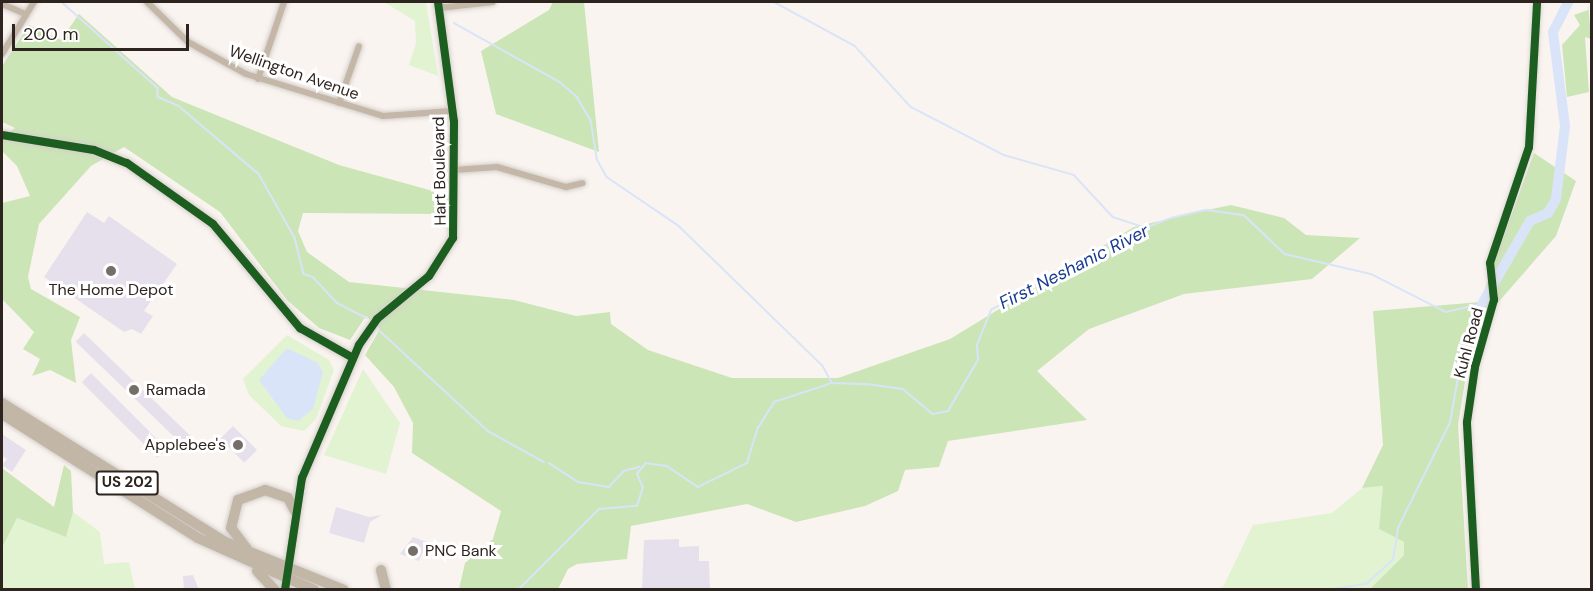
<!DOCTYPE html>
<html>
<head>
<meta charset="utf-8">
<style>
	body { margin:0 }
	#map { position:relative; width:1593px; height:591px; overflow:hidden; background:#faf4f0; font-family:"DM Sans",sans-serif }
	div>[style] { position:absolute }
	.green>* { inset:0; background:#e1f3d0 }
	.forest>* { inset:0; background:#cce5b7 }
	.water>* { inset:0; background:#dae4f9 }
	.stream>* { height:1.5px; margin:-0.75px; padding:0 0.75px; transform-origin:0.75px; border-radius:0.75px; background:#dae4f9 }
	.river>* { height:10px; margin:-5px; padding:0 5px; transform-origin:5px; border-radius:5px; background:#dae4f9 }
	.building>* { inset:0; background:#e6e0ec; transform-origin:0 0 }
	.roads { filter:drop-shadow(0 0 2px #d4cfcb) drop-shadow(0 0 2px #d4cfcb) }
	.minor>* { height:6px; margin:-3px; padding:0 3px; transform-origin:3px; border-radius:3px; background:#c4b7a8 }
	.tertiary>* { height:8px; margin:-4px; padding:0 4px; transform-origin:4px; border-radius:4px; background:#c4b7a8 }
	.trunk>* { height:10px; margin:-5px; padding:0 5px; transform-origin:5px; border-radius:5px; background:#c2b6a7 }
	.cycleway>* { height:8px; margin:-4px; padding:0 4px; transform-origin:4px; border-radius:4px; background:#1b5e20 }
	.dots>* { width:16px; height:16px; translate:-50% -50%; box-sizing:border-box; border:3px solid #fff; border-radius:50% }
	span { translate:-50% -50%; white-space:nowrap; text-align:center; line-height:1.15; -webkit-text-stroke:6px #fff; paint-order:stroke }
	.shield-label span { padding:2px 4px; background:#fff; border:2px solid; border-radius:4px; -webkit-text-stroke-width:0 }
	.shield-label { font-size:15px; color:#2e241f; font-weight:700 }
	.street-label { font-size:16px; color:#2e241f }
	.poi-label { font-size:16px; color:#2e241f }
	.left { translate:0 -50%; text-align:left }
	.right { translate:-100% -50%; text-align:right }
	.water-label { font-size:18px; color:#183c91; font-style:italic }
	.frame { position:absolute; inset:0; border:3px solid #2e241f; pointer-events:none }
	.scale { position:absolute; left:12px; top:24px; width:177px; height:27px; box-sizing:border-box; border:3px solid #2e241f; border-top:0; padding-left:8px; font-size:18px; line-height:21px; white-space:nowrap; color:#2e241f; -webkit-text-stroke:4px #fff; paint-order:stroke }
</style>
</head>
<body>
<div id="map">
	<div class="green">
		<i style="clip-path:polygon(384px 2px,426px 2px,438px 76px,409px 65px,416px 43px,415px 21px)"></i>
		<i style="clip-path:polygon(287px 335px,329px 360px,334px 370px,316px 419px,304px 431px,281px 426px,249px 395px,243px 379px)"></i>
		<i style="clip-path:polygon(363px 369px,400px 423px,386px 474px,324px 455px)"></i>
		<i style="clip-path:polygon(1384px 486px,1379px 529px,1404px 542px,1404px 555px,1370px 589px,1213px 590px,1223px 587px,1253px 525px,1332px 513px,1362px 488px)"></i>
		<i style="clip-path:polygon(73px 512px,100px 532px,104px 564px,129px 562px,135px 589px,2px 589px,2px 548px,17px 518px,66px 537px)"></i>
	</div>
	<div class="forest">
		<i style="clip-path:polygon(553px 2px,584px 2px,599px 152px,496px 114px,481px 51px,549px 10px)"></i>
		<i style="clip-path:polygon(1588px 2px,1591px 39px,1585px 37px,1589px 92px,1567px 97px,1562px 45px,1580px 25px,1574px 15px,1588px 10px)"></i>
		<i style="clip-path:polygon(79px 14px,172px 97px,339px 165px,451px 196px,448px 213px,442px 214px,303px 213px,298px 231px,307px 252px,349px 282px,514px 300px,576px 316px,610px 312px,611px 324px,648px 350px,732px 378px,838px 378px,950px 339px,1134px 227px,1207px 210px,1231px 205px,1284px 218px,1306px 235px,1360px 238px,1312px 279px,1184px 294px,1089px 329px,1037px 371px,1087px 420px,948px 441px,939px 467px,905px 470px,898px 491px,865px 506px,796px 522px,747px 504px,631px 526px,627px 559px,577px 564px,568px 569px,558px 589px,459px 589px,465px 563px,493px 539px,501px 511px,412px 453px,413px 423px,394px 387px,365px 355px,380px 329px,366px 316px,350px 340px,319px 328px,287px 300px,220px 212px,124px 147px,91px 166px,39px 224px,28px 277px,31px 289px,80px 317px,71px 340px,76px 383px,50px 370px,32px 376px,40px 359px,23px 349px,34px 332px,2px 299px,2px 203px,30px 196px,17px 166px,2px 151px,2px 138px,15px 128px,2px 122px,2px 66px,29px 25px,61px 40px)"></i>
		<i style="clip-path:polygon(1534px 153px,1576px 181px,1556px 236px,1481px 322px,1467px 369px,1458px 425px,1468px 589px,1370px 589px,1404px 555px,1404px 542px,1379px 529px,1383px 486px,1362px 488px,1383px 445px,1373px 311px,1480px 302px)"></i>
		<i style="clip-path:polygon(64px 465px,71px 471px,73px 512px,66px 537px,17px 518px,2px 548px,2px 468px,54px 507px)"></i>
	</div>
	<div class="water">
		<i style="clip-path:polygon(287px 348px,318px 363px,323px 372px,313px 409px,298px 421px,287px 418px,259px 380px)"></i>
	</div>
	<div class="stream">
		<i style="left:62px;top:2px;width:129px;rotate:41.9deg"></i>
		<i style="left:158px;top:88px;width:9px;rotate:90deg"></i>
		<i style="left:158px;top:97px;width:23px;rotate:23deg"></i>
		<i style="left:179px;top:106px;width:105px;rotate:40.4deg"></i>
		<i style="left:259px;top:174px;width:73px;rotate:60.6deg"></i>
		<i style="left:295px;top:238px;width:37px;rotate:76deg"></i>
		<i style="left:304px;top:274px;width:9px;rotate:18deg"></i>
		<i style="left:313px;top:277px;width:35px;rotate:47deg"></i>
		<i style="left:337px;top:303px;width:33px;rotate:27deg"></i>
		<i style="left:419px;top:2px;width:2px;rotate:27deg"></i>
		<i style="left:774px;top:2px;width:92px;rotate:28.5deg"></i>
		<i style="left:855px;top:46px;width:83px;rotate:47.4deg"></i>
		<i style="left:911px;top:107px;width:105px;rotate:27.3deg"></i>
		<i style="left:1004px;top:155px;width:73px;rotate:15.9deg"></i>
		<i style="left:1074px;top:175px;width:57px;rotate:47.1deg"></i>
		<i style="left:1113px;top:217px;width:33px;rotate:18deg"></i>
		<i style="left:454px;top:23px;width:121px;rotate:29.1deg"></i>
		<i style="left:560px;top:82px;width:23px;rotate:41deg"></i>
		<i style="left:577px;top:97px;width:27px;rotate:59deg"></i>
		<i style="left:591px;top:120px;width:39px;rotate:81deg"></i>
		<i style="left:597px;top:159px;width:21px;rotate:61deg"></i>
		<i style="left:607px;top:177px;width:87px;rotate:34.2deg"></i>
		<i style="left:679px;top:226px;width:201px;rotate:44.2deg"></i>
		<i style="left:823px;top:366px;width:19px;rotate:62deg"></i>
		<i style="left:379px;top:330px;width:149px;rotate:42.8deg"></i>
		<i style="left:488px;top:431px;width:64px;rotate:29deg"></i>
		<i style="left:549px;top:463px;width:35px;rotate:33deg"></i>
		<i style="left:578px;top:482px;width:31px;rotate:9deg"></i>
		<i style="left:609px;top:487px;width:22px;rotate:-47deg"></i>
		<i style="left:624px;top:471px;width:16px;rotate:-15deg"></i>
		<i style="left:518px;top:590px;width:115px;rotate:-45deg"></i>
		<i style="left:599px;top:509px;width:38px;rotate:-5deg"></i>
		<i style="left:637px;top:506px;width:19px;rotate:-72deg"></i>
		<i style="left:643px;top:488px;width:15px;rotate:-113deg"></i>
		<i style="left:637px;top:474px;width:14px;rotate:-51deg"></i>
		<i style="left:646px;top:463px;width:21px;rotate:8deg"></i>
		<i style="left:667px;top:466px;width:37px;rotate:34deg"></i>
		<i style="left:698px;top:487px;width:55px;rotate:-26.1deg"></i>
		<i style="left:747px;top:463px;width:37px;rotate:-73deg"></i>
		<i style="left:758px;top:428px;width:31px;rotate:-58deg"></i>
		<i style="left:774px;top:402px;width:61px;rotate:-18.1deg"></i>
		<i style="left:832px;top:383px;width:35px;rotate:2deg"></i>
		<i style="left:867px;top:384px;width:36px;rotate:8deg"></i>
		<i style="left:903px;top:389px;width:39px;rotate:40deg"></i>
		<i style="left:933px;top:414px;width:15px;rotate:-11deg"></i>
		<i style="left:948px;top:411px;width:59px;rotate:-59.5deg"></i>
		<i style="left:978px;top:360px;width:15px;rotate:-94deg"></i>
		<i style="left:977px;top:345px;width:38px;rotate:-68deg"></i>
		<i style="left:991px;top:310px;width:153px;rotate:-28.9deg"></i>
		<i style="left:1125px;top:236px;width:49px;rotate:-21.4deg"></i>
		<i style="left:1171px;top:218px;width:37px;rotate:-13deg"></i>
		<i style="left:1207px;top:210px;width:37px;rotate:8deg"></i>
		<i style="left:1244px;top:215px;width:57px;rotate:43.6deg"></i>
		<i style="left:1285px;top:254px;width:88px;rotate:13.1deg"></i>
		<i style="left:1371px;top:274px;width:84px;rotate:26.9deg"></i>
		<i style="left:1446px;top:312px;width:37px;rotate:-13deg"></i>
		<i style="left:1327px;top:590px;width:39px;rotate:-9deg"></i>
		<i style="left:1366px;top:584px;width:36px;rotate:-42deg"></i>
		<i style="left:1393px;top:560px;width:32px;rotate:-81deg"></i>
		<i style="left:1398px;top:528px;width:117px;rotate:-63.7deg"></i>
		<i style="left:1450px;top:423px;width:80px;rotate:-80deg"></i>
		<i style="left:1464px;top:344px;width:39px;rotate:-67deg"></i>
	</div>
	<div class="river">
		<i style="left:1482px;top:304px;width:96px;rotate:-60deg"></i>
		<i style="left:1530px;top:221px;width:20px;rotate:-24deg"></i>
		<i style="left:1548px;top:213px;width:16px;rotate:-60deg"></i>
		<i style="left:1556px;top:199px;width:74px;rotate:-83deg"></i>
		<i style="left:1565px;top:126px;width:95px;rotate:-97.3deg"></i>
		<i style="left:1553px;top:32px;width:34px;rotate:-63deg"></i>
	</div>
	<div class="building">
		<i style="clip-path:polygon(87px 212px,104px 223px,109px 216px,177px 264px,144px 311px,153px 316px,141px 334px,132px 329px,124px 332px,44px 277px)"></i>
		<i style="left:84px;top:333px;width:151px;height:12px;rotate:44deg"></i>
		<i style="left:91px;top:373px;width:107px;height:13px;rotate:45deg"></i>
		<i style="left:233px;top:426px;width:34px;height:18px;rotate:45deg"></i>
		<i style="clip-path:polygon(2px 434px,26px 450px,12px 472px,2px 465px,7px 459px,2px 456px)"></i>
		<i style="clip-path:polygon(336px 507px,369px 517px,382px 515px,370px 522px,364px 543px,329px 533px)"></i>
		<i style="clip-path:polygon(413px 537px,427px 542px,419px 561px,400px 554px)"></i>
		<i style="clip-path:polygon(679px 539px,679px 547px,699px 546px,699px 561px,709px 561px,710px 590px,642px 590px,644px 540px)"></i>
		<i style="clip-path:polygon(193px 575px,199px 590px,184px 590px,183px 576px)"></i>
	</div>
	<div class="roads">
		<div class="minor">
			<i style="left:147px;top:2px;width:57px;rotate:44.3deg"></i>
			<i style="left:188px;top:42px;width:66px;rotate:28.9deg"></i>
			<i style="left:246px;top:74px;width:143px;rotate:17deg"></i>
			<i style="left:383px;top:116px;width:70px;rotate:-4.1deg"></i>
			<i style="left:2px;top:4px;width:26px;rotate:23deg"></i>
			<i style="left:439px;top:8px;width:54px;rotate:-6.3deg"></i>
			<i style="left:2px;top:54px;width:61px;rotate:-58.4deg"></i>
			<i style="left:258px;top:79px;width:81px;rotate:-71.3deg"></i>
			<i style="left:339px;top:103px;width:60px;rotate:-70.7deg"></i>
			<i style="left:454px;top:170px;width:43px;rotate:-4deg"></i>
			<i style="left:497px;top:167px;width:72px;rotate:16.2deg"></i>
			<i style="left:566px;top:187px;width:17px;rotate:-13deg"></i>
			<i style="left:1476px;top:590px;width:168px;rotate:-93.1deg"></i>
			<i style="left:1467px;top:422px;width:56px;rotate:-81.7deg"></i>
			<i style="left:1475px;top:367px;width:70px;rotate:-74.2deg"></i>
			<i style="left:1494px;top:300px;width:37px;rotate:-96deg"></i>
			<i style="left:1490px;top:263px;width:122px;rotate:-71.4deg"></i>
			<i style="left:1529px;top:147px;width:145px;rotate:-86.8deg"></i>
		</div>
		<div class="tertiary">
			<i style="left:2px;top:135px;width:93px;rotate:9.3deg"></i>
			<i style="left:94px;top:150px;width:35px;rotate:22deg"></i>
			<i style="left:127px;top:163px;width:105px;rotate:35.3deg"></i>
			<i style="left:213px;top:224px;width:136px;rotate:50.1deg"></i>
			<i style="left:300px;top:328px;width:61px;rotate:29.5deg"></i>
			<i style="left:285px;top:590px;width:113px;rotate:-81.4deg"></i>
			<i style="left:302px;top:478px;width:145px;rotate:-66.8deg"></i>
			<i style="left:359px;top:345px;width:32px;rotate:-55deg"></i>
			<i style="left:377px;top:319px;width:67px;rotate:-39.6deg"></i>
			<i style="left:429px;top:276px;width:45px;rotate:-57.7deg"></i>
			<i style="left:453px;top:238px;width:116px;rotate:-89.5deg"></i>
			<i style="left:454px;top:122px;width:121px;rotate:-97.6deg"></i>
		</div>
		<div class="trunk">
			<i style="left:2px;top:403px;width:263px;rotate:31.9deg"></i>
			<i style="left:225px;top:542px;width:128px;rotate:22deg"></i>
			<i style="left:2px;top:414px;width:232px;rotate:32.3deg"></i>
			<i style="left:198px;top:538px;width:127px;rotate:24.1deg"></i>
			<i style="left:247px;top:549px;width:26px;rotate:-127deg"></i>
			<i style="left:231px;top:528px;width:29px;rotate:-76deg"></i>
			<i style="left:238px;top:500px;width:29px;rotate:-20deg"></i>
			<i style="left:265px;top:490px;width:24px;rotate:19deg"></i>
			<i style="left:288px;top:498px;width:15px;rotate:62deg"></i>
			<i style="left:381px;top:570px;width:21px;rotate:76deg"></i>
			<i style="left:257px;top:571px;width:26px;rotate:47deg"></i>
		</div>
	</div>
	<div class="cycleway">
		<i style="left:2px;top:135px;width:93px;rotate:9.3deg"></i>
		<i style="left:94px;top:150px;width:35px;rotate:22deg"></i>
		<i style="left:127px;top:163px;width:105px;rotate:35.3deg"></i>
		<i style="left:213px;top:224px;width:136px;rotate:50.1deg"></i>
		<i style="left:300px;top:328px;width:61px;rotate:29.5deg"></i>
		<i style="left:285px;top:590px;width:113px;rotate:-81.4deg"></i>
		<i style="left:302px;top:478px;width:145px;rotate:-66.8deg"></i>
		<i style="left:359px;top:345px;width:32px;rotate:-55deg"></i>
		<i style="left:377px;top:319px;width:67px;rotate:-39.6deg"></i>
		<i style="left:429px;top:276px;width:45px;rotate:-57.7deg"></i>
		<i style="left:453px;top:238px;width:116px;rotate:-89.5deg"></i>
		<i style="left:454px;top:122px;width:121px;rotate:-97.6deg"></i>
		<i style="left:1476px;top:590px;width:168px;rotate:-93.1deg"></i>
		<i style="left:1467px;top:422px;width:56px;rotate:-81.7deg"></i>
		<i style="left:1475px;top:367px;width:70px;rotate:-74.2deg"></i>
		<i style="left:1494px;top:300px;width:37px;rotate:-96deg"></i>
		<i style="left:1490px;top:263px;width:122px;rotate:-71.4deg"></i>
		<i style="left:1529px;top:147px;width:145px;rotate:-86.8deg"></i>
	</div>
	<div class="dots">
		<i style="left:111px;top:271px;background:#756d68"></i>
		<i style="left:134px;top:390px;background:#756d68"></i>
		<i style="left:238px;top:445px;background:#756d68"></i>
		<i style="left:413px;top:551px;background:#756d68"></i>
	</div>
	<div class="shield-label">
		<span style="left:127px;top:483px">US 202</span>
	</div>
	<div class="street-label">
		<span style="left:294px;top:73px;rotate:19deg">Wellington Avenue</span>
		<span style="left:440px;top:171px;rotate:-91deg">Hart Boulevard</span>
		<span style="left:1469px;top:343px;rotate:-75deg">Kuhl Road</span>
	</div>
	<div class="poi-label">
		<span style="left:111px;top:290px">The Home Depot</span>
		<span class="left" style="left:146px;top:390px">Ramada</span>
		<span class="right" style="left:226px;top:445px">Applebee's</span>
		<span class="left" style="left:425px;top:551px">PNC Bank</span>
	</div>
	<div class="water-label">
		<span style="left:1074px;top:267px;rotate:-27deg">First Neshanic River</span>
	</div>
	<div class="frame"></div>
	<div class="scale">200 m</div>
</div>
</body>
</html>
